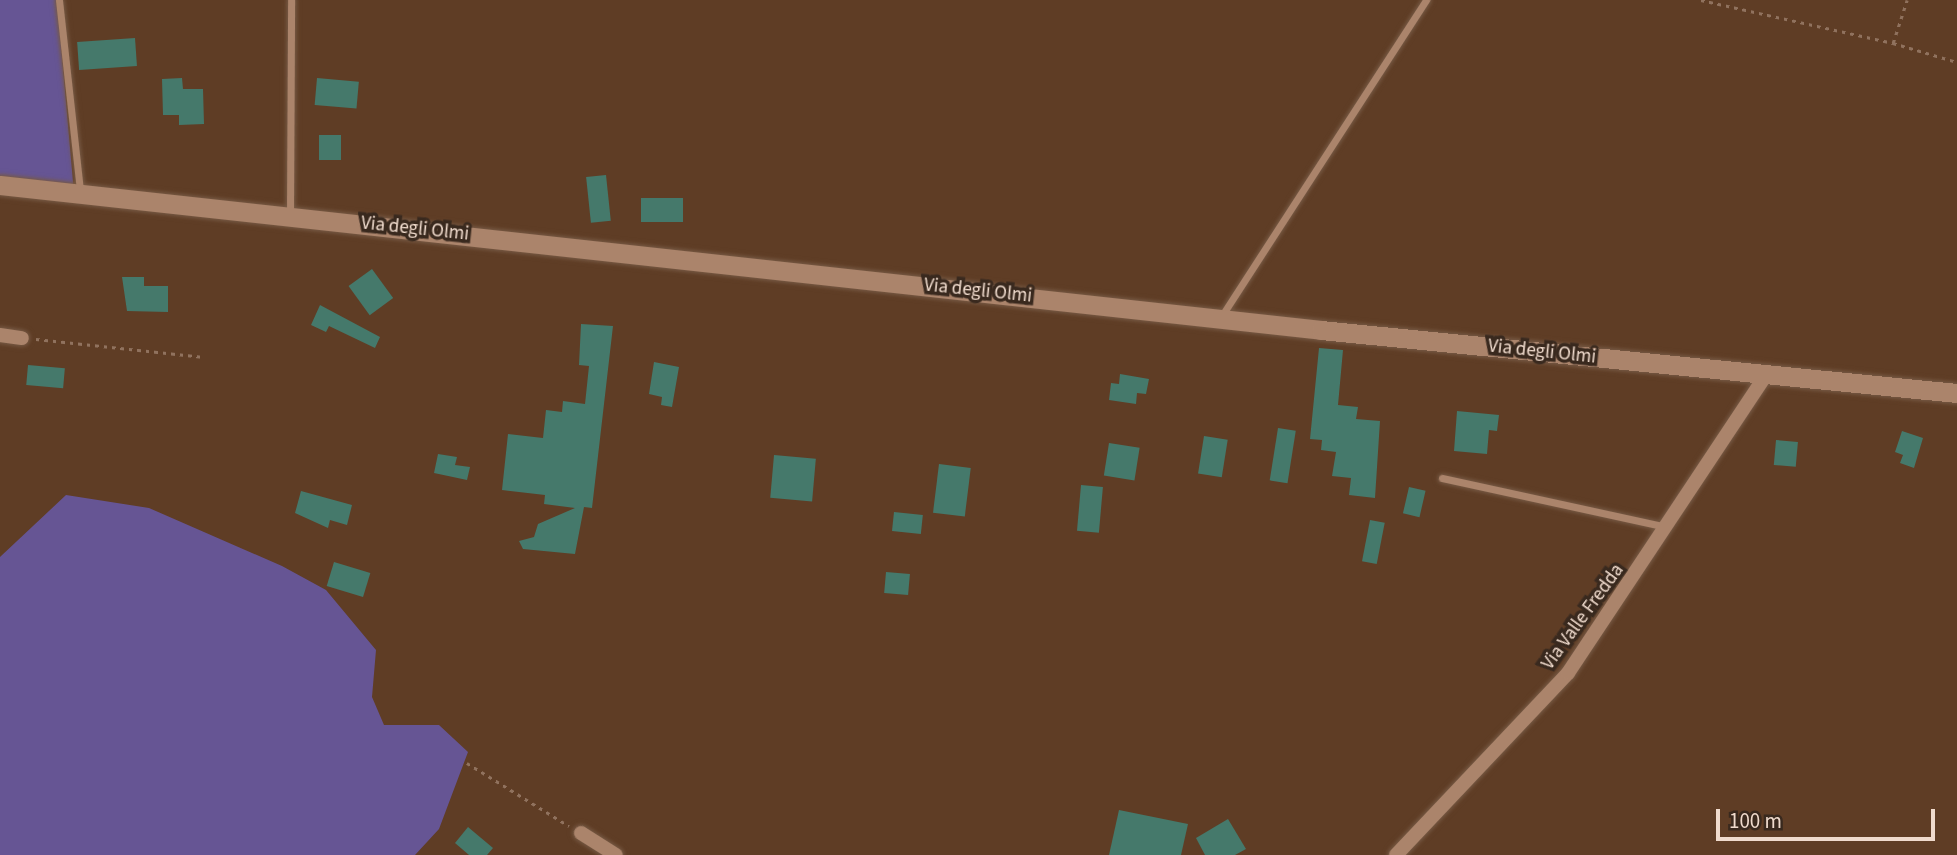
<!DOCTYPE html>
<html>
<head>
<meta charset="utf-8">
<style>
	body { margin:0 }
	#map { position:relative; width:1957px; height:855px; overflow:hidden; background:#5f3d25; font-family:"Source Sans 3",sans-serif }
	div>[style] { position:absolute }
	.green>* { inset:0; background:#665594 }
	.building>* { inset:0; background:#45796b; transform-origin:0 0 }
	.path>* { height:2.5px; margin-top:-1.25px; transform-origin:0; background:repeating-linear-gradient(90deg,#90725e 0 3.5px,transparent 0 8.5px) }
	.roads { filter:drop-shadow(0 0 2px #775a45) drop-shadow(0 0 2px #775a45) }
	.lane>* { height:7px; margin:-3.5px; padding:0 3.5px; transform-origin:3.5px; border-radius:3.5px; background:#ab846b }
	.street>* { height:14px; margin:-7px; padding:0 7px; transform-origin:7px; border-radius:7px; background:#ab846b }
	.secondary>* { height:19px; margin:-9.5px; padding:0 9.5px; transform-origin:9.5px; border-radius:9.5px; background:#ab846b }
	span { translate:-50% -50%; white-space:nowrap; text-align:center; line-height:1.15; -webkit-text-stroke:7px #39291e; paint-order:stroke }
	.street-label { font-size:19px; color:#f0dbcd }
	.scale { position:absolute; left:1716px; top:809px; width:219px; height:32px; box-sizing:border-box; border:4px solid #f0dbcd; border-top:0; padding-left:9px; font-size:21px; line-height:24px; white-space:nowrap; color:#f0dbcd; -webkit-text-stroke:5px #39291e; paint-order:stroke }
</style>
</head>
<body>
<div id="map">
	<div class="green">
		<i style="clip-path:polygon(0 0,57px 0,74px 193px,0 185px)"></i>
		<i style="clip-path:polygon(66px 495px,149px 508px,282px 566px,326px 590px,376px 650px,372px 697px,384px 725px,439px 725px,468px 752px,439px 829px,415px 855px,0 855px,0 557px)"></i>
	</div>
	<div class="building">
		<i style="left:135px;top:38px;width:28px;height:58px;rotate:86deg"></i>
		<i style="clip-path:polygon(182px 78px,183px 89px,203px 89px,204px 124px,179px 125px,179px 115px,163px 115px,162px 79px)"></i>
		<i style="left:317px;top:78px;width:42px;height:27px;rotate:5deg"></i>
		<i style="left:319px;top:135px;width:22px;height:25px"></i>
		<i style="left:606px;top:175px;width:46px;height:20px;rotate:84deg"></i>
		<i style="left:641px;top:198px;width:42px;height:24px"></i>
		<i style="left:372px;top:269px;width:36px;height:29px;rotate:54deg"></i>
		<i style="clip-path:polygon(122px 277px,144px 277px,144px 286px,168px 286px,168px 312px,127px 311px)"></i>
		<i style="clip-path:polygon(320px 305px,380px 337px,375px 348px,329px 326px,326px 332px,311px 325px)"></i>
		<i style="clip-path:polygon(581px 324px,613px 326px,592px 508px,584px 507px,575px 554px,523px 549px,519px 541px,534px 537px,538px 524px,575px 508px,544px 504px,545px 495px,502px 490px,508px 434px,543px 438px,546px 410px,562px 412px,563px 401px,585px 404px,589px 366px,579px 365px)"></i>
		<i style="clip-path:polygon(1319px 348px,1343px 350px,1338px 405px,1358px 407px,1356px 419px,1380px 421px,1375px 498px,1349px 495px,1351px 478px,1332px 476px,1336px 452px,1321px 450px,1322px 440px,1310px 439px)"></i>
		<i style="clip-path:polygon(654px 362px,679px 367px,672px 407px,661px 405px,662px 397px,649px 394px)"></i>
		<i style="left:28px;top:365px;width:37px;height:20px;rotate:5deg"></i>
		<i style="clip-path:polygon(1120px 374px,1149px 379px,1146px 394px,1137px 393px,1136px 404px,1109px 400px,1111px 383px,1119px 384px)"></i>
		<i style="clip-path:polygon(1457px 411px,1499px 415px,1497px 431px,1489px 430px,1487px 454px,1454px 451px)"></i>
		<i style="left:1278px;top:428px;width:18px;height:53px;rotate:9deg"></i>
		<i style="clip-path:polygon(1902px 431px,1923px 438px,1914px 468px,1900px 463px,1903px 455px,1895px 452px)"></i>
		<i style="left:1204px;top:436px;width:24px;height:38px;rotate:9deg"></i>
		<i style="left:1776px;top:440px;width:22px;height:25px;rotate:5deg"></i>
		<i style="left:1109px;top:443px;width:31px;height:33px;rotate:9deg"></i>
		<i style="clip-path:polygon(438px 454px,457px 457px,455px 465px,470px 467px,467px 480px,434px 473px)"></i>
		<i style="left:774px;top:455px;width:42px;height:43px;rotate:5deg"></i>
		<i style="left:939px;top:464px;width:32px;height:49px;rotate:7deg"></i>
		<i style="left:1081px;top:485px;width:22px;height:46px;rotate:5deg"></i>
		<i style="left:1409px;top:487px;width:17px;height:27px;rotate:13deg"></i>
		<i style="clip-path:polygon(301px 491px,352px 505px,347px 525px,330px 520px,328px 528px,295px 513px)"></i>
		<i style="left:894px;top:512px;width:29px;height:19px;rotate:6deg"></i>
		<i style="left:1370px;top:520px;width:15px;height:42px;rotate:11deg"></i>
		<i style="left:334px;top:562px;width:38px;height:25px;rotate:17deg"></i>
		<i style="left:886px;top:572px;width:24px;height:21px;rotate:5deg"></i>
		<i style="clip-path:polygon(1119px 810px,1188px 824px,1181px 855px,1109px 855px)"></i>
		<i style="clip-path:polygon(1228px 819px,1246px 849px,1235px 855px,1205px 855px,1196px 838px)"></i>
		<i style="clip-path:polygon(468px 827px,493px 848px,487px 855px,469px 855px,455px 843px)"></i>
	</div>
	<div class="path">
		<i style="left:1701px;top:0;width:197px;rotate:12.6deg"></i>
		<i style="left:1893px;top:43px;width:67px;rotate:16.5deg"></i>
		<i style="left:1893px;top:43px;width:45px;rotate:-72deg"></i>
		<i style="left:36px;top:339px;width:169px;rotate:6.1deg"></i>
		<i style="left:467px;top:763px;width:120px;rotate:31.7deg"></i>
	</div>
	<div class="roads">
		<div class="lane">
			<i style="left:59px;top:0;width:192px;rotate:83.7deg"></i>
			<i style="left:290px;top:215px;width:215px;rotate:-89.7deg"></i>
			<i style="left:1221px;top:317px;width:378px;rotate:-57.1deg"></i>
			<i style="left:1442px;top:478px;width:230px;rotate:12.3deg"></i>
		</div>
		<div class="street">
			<i style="left:0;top:335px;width:22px;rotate:8deg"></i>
			<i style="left:581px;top:833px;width:41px;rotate:32.2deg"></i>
			<i style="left:1396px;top:855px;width:250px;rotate:-46.6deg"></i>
			<i style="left:1568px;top:673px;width:359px;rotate:-56.4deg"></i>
		</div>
		<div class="secondary">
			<i style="left:0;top:185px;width:1329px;rotate:6.26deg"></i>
			<i style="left:1321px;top:330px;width:639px;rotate:5.66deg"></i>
		</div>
	</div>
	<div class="street-label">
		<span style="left:415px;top:229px;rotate:6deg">Via degli Olmi</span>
		<span style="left:978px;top:291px;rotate:6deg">Via degli Olmi</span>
		<span style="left:1542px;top:352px;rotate:6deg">Via degli Olmi</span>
		<span style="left:1583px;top:617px;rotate:-54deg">Via Valle Fredda</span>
	</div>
	<div class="scale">100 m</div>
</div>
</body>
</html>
